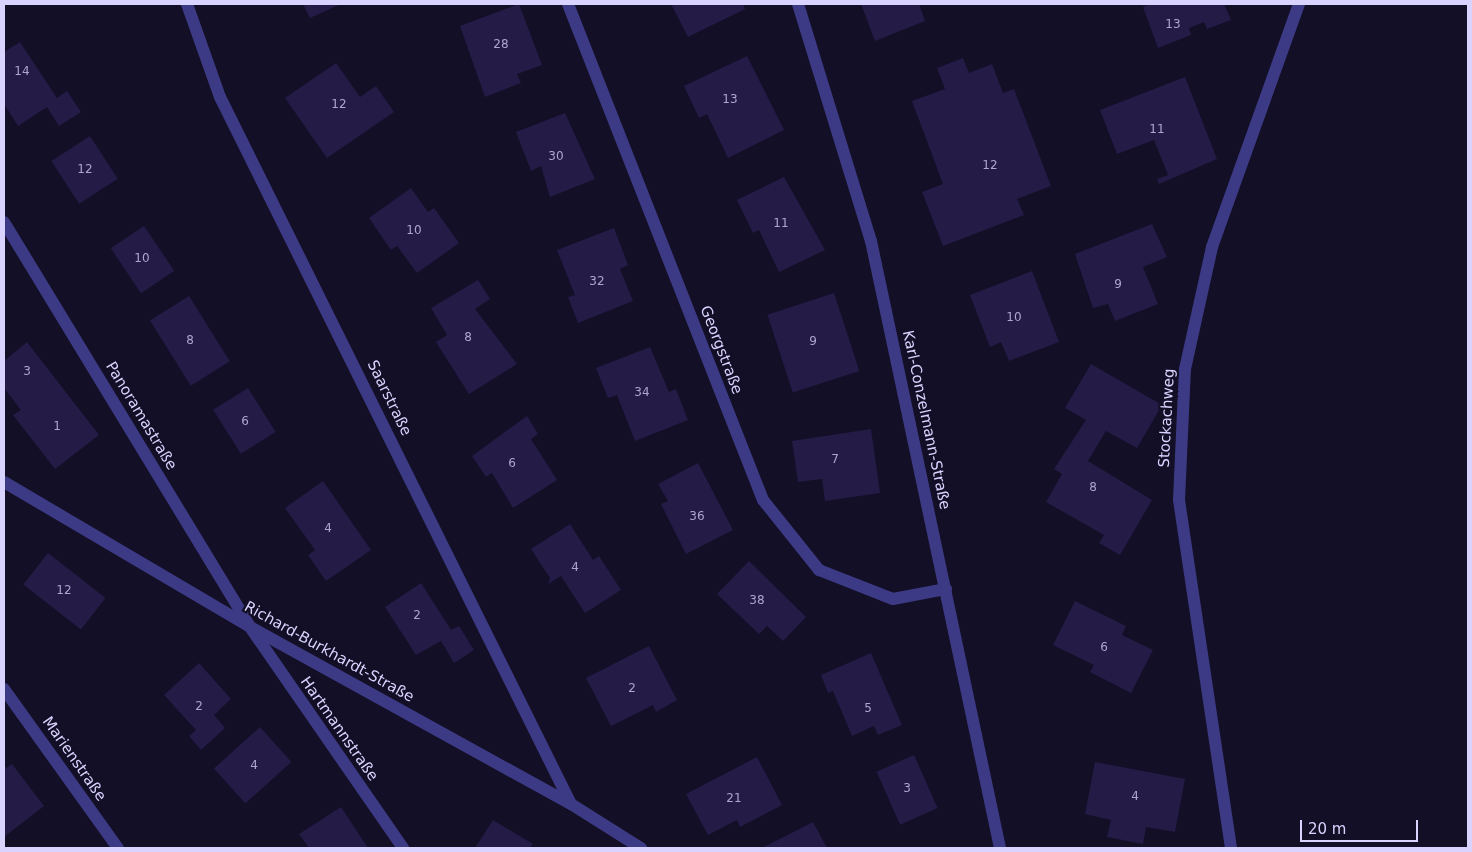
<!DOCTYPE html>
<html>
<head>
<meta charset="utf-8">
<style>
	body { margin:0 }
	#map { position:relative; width:1472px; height:852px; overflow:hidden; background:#130f26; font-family:"DejaVu Sans",sans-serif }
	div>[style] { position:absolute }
	.building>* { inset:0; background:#241b47; transform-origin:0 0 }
	.minor>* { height:12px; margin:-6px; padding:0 6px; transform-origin:6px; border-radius:6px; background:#3d3a85 }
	span { translate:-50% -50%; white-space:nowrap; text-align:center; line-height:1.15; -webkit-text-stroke:4.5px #130f26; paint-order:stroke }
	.number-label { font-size:12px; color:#aca6d1 }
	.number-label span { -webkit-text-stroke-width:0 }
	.street-label { font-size:15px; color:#d9d4ff }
	.frame { position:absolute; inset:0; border:5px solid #d9d4ff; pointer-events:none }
	.scale { position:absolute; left:1300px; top:820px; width:118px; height:22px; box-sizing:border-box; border:2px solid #d9d4ff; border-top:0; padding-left:6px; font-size:15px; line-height:18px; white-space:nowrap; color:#d9d4ff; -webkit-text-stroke:4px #130f26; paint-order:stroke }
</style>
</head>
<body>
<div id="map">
	<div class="building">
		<i style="clip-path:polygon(303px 4px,341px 4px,310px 18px)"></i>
		<i style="clip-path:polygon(519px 4px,542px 65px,517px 74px,521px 83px,485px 97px,460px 26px)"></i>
		<i style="clip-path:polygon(671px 4px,743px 4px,745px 9px,688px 37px)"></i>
		<i style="clip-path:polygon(861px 4px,919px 4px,925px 21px,875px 41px)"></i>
		<i style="clip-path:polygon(1150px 4px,1224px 4px,1231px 20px,1207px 29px,1204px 22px,1189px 28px,1191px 35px,1158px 48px,1143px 7px)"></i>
		<i style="clip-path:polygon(20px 42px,57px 98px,67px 91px,81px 112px,59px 126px,47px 107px,18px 126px,4px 104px,4px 52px)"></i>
		<i style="clip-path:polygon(747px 56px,784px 130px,728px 158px,707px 114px,699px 118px,684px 86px)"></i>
		<i style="clip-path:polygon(963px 58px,969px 73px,992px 64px,1003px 93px,1014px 89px,1051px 186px,1017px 199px,1024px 215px,943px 246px,922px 192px,943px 184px,912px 101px,945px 89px,937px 68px)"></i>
		<i style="clip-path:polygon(336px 63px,360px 97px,376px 86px,394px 112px,327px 158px,285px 98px)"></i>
		<i style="clip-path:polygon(1185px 77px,1217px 159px,1159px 184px,1157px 179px,1168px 175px,1154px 140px,1117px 154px,1100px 110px)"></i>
		<i style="clip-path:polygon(565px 113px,595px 179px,550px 197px,541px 166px,531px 171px,516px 132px)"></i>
		<i style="left:90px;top:136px;width:51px;height:46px;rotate:57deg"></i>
		<i style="clip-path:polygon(784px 177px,825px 250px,779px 272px,759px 230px,753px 233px,737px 200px)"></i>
		<i style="clip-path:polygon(411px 188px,428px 212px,434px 208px,459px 243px,417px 273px,397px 246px,391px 250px,369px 218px)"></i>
		<i style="clip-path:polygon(1152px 224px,1167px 257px,1143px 267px,1158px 304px,1115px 321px,1108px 304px,1093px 308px,1075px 254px)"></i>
		<i style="left:144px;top:226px;width:54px;height:40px;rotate:56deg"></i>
		<i style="clip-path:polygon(614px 228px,628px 265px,620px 269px,633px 301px,578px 323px,568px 297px,575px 295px,557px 250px)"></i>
		<i style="clip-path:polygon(1032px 271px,1059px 342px,1009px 361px,1001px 342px,990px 347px,970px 295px)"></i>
		<i style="clip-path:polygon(478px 280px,490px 299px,475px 309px,517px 364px,469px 394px,436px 342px,447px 335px,431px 308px)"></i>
		<i style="left:834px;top:293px;width:82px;height:70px;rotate:72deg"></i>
		<i style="left:189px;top:296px;width:77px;height:46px;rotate:58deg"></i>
		<i style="clip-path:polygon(27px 342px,99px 435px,55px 469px,13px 415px,21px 410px,4px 388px,4px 361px)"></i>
		<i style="clip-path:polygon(650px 347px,669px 392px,676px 389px,688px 420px,635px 441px,617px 395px,608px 398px,596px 368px)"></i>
		<i style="clip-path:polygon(1091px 364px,1162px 405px,1137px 448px,1106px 431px,1088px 461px,1152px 500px,1120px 555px,1099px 543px,1104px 535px,1046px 502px,1062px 474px,1054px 469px,1086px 420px,1065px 408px)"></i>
		<i style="left:248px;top:388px;width:52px;height:41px;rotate:58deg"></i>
		<i style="clip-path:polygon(527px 416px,538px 434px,531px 439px,557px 480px,513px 508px,492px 473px,486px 477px,472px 456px)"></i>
		<i style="clip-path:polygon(871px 429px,880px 493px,825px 501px,822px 479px,798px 482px,792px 441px)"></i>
		<i style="clip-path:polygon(698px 463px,733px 530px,686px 554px,661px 504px,668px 501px,658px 484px)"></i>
		<i style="clip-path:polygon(323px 481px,371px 550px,326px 581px,308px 555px,315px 550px,285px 508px)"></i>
		<i style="clip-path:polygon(570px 524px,593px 560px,599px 556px,621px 590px,585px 613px,561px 576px,548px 584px,550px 578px,531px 549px)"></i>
		<i style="left:48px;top:553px;width:73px;height:40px;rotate:38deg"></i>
		<i style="clip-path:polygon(749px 561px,806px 617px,783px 641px,767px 626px,759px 634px,717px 594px)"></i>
		<i style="clip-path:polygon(421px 583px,451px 630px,459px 626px,474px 650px,454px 663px,441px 641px,416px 655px,385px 607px)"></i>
		<i style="clip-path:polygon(1075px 601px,1126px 626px,1122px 635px,1153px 650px,1131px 693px,1090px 672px,1094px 665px,1053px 645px)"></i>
		<i style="clip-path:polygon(649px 646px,677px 700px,656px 712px,653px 705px,611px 726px,586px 678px)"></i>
		<i style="clip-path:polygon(871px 653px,902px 725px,878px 735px,874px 726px,852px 736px,833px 691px,828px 693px,821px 675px)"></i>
		<i style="clip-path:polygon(199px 663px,231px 699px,214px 715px,225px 728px,201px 750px,189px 736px,196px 730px,164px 695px)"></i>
		<i style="left:260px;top:727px;width:47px;height:62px;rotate:48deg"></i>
		<i style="left:914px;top:755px;width:58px;height:41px;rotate:66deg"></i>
		<i style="clip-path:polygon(757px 757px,782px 805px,740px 827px,737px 820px,708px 835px,686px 794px)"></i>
		<i style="clip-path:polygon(1095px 762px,1185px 779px,1175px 832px,1146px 827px,1143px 844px,1107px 837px,1111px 820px,1085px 814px)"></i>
		<i style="clip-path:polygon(12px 764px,44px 806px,4px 837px,4px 765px,6px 768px)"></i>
		<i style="clip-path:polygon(341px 807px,368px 848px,309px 848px,299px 834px)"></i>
		<i style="clip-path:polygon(493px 820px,533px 844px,530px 848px,475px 848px)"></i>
		<i style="clip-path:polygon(813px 822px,827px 848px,762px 848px)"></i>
	</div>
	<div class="minor">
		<i style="left:187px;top:4px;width:99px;rotate:70.5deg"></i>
		<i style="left:220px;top:97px;width:789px;rotate:63.6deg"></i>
		<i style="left:568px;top:4px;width:533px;rotate:68.54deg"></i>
		<i style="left:763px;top:500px;width:90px;rotate:51.3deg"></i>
		<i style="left:819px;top:570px;width:79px;rotate:21.4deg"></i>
		<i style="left:893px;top:599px;width:54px;rotate:-10.7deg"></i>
		<i style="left:798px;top:4px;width:248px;rotate:72.9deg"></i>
		<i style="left:871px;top:241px;width:621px;rotate:78deg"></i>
		<i style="left:4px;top:222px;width:474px;rotate:58.7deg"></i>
		<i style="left:250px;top:627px;width:269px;rotate:55.3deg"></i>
		<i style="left:4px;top:482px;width:286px;rotate:30.5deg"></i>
		<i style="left:250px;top:627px;width:367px;rotate:28.9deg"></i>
		<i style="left:571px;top:804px;width:83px;rotate:32.2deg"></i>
		<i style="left:4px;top:689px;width:196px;rotate:54.4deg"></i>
		<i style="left:1231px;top:848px;width:352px;rotate:-98.5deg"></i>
		<i style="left:1179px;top:500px;width:131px;rotate:-87.4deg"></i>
		<i style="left:1185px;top:369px;width:125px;rotate:-77.5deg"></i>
		<i style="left:1212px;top:247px;width:258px;rotate:-70.3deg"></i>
	</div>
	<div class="number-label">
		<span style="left:1173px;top:25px">13</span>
		<span style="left:501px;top:45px">28</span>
		<span style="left:22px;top:72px">14</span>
		<span style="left:730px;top:100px">13</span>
		<span style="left:339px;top:105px">12</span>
		<span style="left:1157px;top:130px">11</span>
		<span style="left:556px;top:157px">30</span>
		<span style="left:990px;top:166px">12</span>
		<span style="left:85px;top:170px">12</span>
		<span style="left:781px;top:224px">11</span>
		<span style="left:414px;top:231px">10</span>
		<span style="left:142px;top:259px">10</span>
		<span style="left:597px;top:282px">32</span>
		<span style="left:1118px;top:285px">9</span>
		<span style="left:1014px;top:318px">10</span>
		<span style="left:468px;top:338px">8</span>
		<span style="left:190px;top:341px">8</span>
		<span style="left:813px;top:342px">9</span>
		<span style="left:27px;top:372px">3</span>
		<span style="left:642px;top:393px">34</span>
		<span style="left:245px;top:422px">6</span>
		<span style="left:57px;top:427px">1</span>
		<span style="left:835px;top:460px">7</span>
		<span style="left:512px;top:464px">6</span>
		<span style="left:1093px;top:488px">8</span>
		<span style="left:697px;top:517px">36</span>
		<span style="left:328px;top:529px">4</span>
		<span style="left:575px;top:568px">4</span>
		<span style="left:64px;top:591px">12</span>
		<span style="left:757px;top:601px">38</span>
		<span style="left:417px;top:616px">2</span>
		<span style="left:1104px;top:648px">6</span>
		<span style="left:632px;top:689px">2</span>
		<span style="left:199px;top:707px">2</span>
		<span style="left:868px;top:709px">5</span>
		<span style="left:254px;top:766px">4</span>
		<span style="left:907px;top:789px">3</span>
		<span style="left:1135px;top:797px">4</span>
		<span style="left:734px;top:799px">21</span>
	</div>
	<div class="street-label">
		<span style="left:721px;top:350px;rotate:69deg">Georgstraße</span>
		<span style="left:389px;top:398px;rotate:64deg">Saarstraße</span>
		<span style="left:141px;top:416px;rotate:59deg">Panoramastraße</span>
		<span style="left:1167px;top:418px;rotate:-87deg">Stockachweg</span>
		<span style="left:926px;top:420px;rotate:78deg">Karl-Conzelmann-Straße</span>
		<span style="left:329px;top:652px;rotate:29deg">Richard-Burkhardt-Straße</span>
		<span style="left:339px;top:729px;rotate:55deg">Hartmannstraße</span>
		<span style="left:74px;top:759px;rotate:55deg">Marienstraße</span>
	</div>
	<div class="frame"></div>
	<div class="scale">20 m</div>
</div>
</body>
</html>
